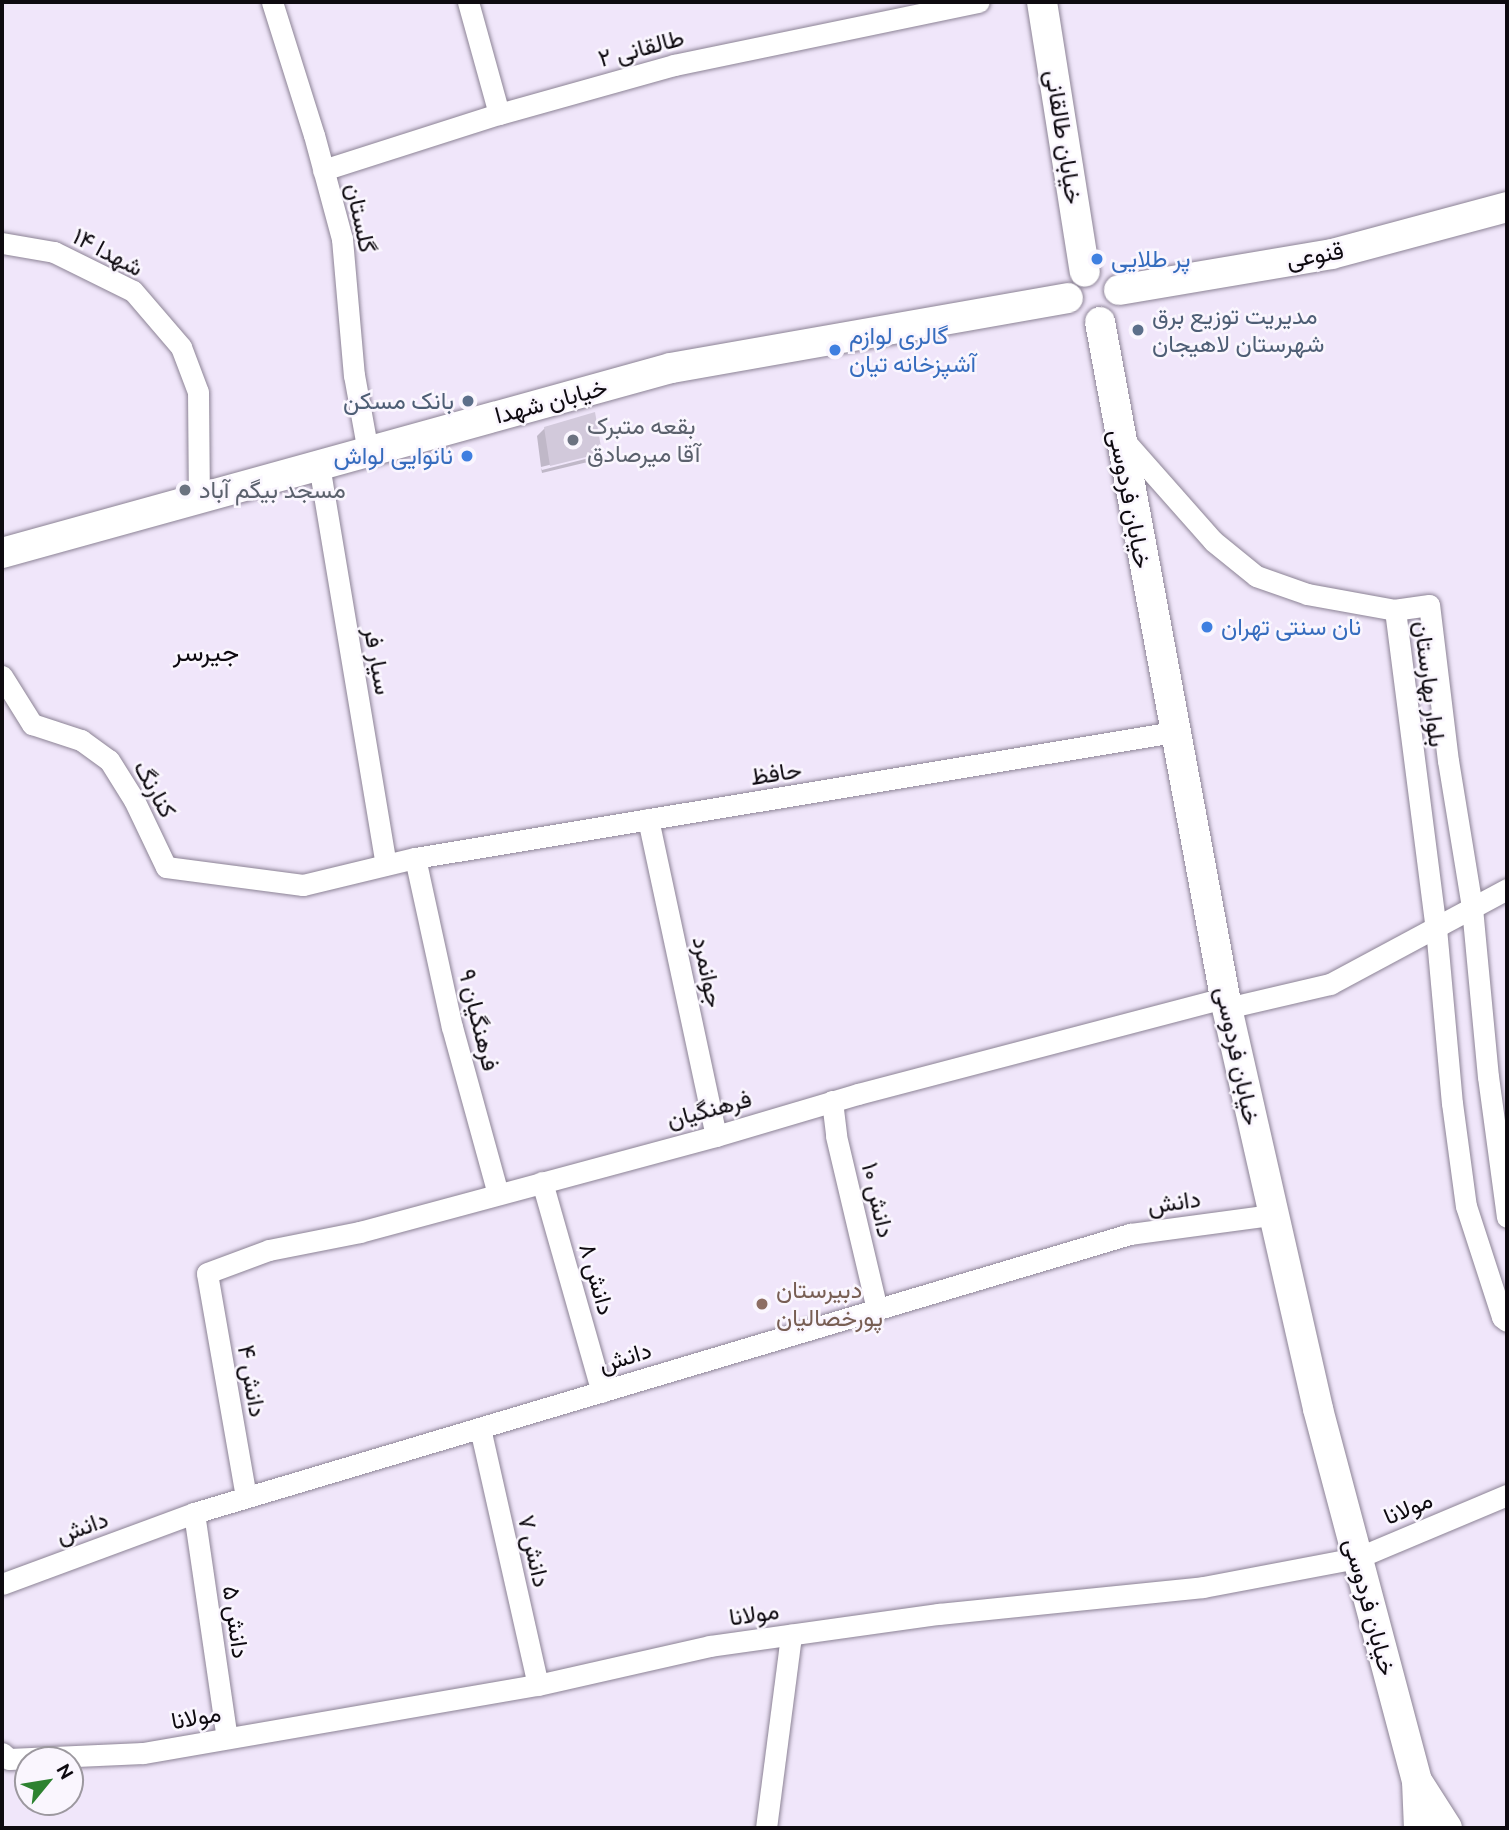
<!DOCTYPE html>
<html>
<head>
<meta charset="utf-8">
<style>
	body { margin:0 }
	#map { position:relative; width:1509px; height:1830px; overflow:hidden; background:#f0e6fa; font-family:Ubuntu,Vazirmatn,sans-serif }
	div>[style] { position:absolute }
	.shadow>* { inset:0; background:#0003 }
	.building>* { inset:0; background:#d2c9db }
	.roads { filter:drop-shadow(0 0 2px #8c8395) drop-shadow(0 0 2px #8c8395) }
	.minor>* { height:21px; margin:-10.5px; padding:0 10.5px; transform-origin:10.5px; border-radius:10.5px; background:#fff }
	.secondary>* { height:30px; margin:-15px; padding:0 15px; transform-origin:15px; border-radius:15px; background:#fff }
	.dots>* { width:19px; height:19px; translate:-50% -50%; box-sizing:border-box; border:4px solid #faf6fe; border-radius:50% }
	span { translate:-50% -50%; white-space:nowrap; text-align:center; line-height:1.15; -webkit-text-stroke:5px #faf6fe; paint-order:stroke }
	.street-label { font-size:24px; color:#0e0a10 }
	.shop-label { font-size:24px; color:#366cbe }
	.left { translate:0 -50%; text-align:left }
	.right { translate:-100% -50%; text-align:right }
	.service-label { font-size:24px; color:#4e5e75 }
	.worship-label { font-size:24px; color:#5b616d }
	.education-label { font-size:24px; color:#785e54 }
	.neighbourhood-label { font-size:26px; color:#0e0a10 }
	.frame { position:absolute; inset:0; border:4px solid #0e0a10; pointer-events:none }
	.north { position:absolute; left:14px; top:1746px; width:70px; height:70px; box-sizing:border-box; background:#faf6fe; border:2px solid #9c989f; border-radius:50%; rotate:60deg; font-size:19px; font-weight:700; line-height:28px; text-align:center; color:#0e0a10 }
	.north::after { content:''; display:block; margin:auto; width:24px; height:32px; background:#2d8230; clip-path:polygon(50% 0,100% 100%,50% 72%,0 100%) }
</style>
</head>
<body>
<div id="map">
	<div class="shadow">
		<i style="clip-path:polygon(545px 428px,600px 453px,592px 461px,542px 473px,541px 468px,542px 470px,593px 457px,593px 454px,541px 467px,537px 436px)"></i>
	</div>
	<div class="building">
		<i style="clip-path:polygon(595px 412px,602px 453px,550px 466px,544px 427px)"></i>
	</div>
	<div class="roads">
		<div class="minor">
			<i style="left:272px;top:2px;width:139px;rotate:72.5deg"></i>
			<i style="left:314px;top:135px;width:108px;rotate:74.9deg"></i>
			<i style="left:342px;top:239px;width:137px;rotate:85deg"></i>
			<i style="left:354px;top:375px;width:78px;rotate:79.7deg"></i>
			<i style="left:468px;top:2px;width:116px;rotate:74.5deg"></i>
			<i style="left:323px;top:170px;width:185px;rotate:-17.7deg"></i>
			<i style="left:499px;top:114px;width:182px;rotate:-15.6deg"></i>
			<i style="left:674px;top:65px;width:311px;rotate:-11.7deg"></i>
			<i style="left:2px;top:243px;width:53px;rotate:9.8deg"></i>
			<i style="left:54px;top:252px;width:88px;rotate:26.3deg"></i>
			<i style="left:133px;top:291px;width:74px;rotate:49.4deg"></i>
			<i style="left:181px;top:347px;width:48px;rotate:69.3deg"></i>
			<i style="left:198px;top:392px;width:106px;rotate:89.5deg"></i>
			<i style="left:1122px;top:438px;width:137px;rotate:48.5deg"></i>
			<i style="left:1213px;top:541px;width:55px;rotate:39.1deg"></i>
			<i style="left:1256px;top:576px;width:54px;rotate:19.4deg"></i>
			<i style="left:1307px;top:594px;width:89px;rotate:10.3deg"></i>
			<i style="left:319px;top:465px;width:405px;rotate:80.5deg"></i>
			<i style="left:2px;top:676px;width:57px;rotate:58deg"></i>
			<i style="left:32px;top:724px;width:52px;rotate:18.1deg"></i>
			<i style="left:81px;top:740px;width:34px;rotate:36deg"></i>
			<i style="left:109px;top:760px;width:47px;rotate:58deg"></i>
			<i style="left:134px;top:800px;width:74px;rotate:64.5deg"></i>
			<i style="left:166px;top:867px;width:138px;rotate:7.5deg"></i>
			<i style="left:303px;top:885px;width:115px;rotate:-13.6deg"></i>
			<i style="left:415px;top:858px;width:769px;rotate:-9.43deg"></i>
			<i style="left:648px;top:819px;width:324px;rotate:77.9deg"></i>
			<i style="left:415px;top:858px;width:173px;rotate:77.7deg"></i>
			<i style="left:452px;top:1027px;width:173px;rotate:74.6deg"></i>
			<i style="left:1227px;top:1008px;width:106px;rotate:-13.1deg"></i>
			<i style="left:1330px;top:984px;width:201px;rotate:-28.2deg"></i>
			<i style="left:832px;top:1101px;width:35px;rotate:83deg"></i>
			<i style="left:836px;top:1136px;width:179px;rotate:76.7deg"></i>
			<i style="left:542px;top:1182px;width:218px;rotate:74.1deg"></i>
			<i style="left:1507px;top:1217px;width:141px;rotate:-97.7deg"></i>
			<i style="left:1488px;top:1077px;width:171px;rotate:-95.4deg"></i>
			<i style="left:1472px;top:907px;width:148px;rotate:-99.3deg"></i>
			<i style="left:1448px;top:761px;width:157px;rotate:-96.9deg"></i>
			<i style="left:1429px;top:605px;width:34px;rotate:172deg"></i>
			<i style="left:1395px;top:610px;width:321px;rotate:82.7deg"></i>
			<i style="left:1436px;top:928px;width:176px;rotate:84.8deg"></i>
			<i style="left:1452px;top:1103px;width:104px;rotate:82.3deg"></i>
			<i style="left:1466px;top:1206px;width:117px;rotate:72deg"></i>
			<i style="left:1502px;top:1317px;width:6px;rotate:39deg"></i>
			<i style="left:480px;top:1428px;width:263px;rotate:77.3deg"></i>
			<i style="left:246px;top:1497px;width:227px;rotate:-99.9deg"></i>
			<i style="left:207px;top:1273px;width:66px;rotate:-20.4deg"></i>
			<i style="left:269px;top:1250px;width:93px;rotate:-11.2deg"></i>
			<i style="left:360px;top:1232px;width:369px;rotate:-15.1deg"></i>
			<i style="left:716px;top:1136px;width:148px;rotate:-16.5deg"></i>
			<i style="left:858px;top:1094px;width:379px;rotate:-14.7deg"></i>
			<i style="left:194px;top:1513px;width:227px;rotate:81.7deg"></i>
			<i style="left:2px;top:1584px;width:205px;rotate:-20.3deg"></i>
			<i style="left:194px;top:1513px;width:977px;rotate:-16.6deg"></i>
			<i style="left:1130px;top:1234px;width:142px;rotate:-7.7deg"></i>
			<i style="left:2px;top:1753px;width:9px;rotate:41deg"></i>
			<i style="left:9px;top:1759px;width:134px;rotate:-2.6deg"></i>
			<i style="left:143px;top:1753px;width:401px;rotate:-9.8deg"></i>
			<i style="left:538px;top:1685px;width:176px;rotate:-12.8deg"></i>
			<i style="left:710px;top:1646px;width:231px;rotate:-8deg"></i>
			<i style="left:939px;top:1614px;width:265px;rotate:-5.8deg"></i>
			<i style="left:1203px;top:1587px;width:157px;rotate:-10.7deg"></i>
			<i style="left:1357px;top:1558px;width:163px;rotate:-22.8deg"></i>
			<i style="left:766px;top:1828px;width:195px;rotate:-82.6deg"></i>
		</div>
		<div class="secondary">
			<i style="left:1042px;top:2px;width:273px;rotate:81deg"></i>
			<i style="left:1119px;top:290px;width:216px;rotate:-9.6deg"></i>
			<i style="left:1332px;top:254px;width:181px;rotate:-15deg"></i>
			<i style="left:1100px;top:322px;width:698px;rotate:79.51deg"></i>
			<i style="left:1227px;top:1008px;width:411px;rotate:77.2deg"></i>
			<i style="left:1318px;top:1409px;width:385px;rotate:75.1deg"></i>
			<i style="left:1417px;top:1781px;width:47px;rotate:87.6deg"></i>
			<i style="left:2px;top:553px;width:694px;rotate:-15.46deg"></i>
			<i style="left:671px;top:368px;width:403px;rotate:-10deg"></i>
			<i style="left:1419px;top:1784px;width:52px;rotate:57.5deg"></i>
		</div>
	</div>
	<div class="dots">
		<i style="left:1097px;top:259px;background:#3f7fe0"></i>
		<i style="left:1138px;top:330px;background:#5c6f8a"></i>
		<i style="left:835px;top:350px;background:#3f7fe0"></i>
		<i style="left:468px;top:401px;background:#5c6f8a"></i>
		<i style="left:573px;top:440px;background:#6b7280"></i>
		<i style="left:467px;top:456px;background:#3f7fe0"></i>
		<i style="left:185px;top:490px;background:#6b7280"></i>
		<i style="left:1207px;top:627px;background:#3f7fe0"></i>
		<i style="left:762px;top:1304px;background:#8d6e63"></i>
	</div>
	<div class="street-label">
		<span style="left:641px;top:48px;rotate:-15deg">طالقانی ۲</span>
		<span style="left:1064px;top:137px;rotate:81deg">خیابان طالقانی</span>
		<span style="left:361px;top:218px;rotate:78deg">گلستان</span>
		<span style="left:108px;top:252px;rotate:28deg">شهدا ۱۴</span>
		<span style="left:1315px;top:255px;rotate:-10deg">قنوعی</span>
		<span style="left:551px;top:401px;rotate:-15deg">خیابان شهدا</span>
		<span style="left:1130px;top:499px;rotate:79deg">خیابان فردوسی</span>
		<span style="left:378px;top:661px;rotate:80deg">سیار فر</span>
		<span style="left:1430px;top:684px;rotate:83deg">بلوار بهارستان</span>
		<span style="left:776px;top:773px;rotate:-9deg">حافظ</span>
		<span style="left:155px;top:789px;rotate:61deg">کنارنگ</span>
		<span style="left:708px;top:972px;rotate:78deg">جوانمرد</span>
		<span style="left:479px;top:1020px;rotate:76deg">فرهنگیان ۹</span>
		<span style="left:1238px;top:1056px;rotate:78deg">خیابان فردوسی</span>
		<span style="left:709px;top:1109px;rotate:-15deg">فرهنگیان</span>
		<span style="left:878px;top:1200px;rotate:77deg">دانش ۱۰</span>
		<span style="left:1174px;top:1202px;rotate:-8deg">دانش</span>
		<span style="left:597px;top:1279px;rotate:74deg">دانش ۸</span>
		<span style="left:625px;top:1357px;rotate:-17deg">دانش</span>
		<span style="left:252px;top:1381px;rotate:80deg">دانش ۴</span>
		<span style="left:1408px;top:1508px;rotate:-23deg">مولانا</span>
		<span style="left:82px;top:1527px;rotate:-20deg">دانش</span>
		<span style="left:534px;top:1551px;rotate:77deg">دانش ۷</span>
		<span style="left:1370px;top:1607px;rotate:75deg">خیابان فردوسی</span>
		<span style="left:754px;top:1614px;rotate:-8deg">مولانا</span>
		<span style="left:236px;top:1622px;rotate:82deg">دانش ۵</span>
		<span style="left:196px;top:1717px;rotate:-10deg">مولانا</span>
	</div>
	<div class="shop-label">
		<span class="left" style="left:1111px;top:259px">پر طلایی</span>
		<span class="left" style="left:849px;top:350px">گالری لوازم<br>آشپزخانه تیان</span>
		<span class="right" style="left:453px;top:456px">نانوایی لواش</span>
		<span class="left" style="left:1221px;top:627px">نان سنتی تهران</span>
	</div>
	<div class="service-label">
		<span class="left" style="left:1152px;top:330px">مدیریت توزیع برق<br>شهرستان لاهیجان</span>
		<span class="right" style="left:454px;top:401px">بانک مسکن</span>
	</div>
	<div class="worship-label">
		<span class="left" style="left:587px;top:440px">بقعه متبرک<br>آقا میرصادق</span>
		<span class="left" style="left:199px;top:490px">مسجد بیگم آباد</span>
	</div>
	<div class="education-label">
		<span class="left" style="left:776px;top:1304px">دبیرستان<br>پورخصالیان</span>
	</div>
	<div class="neighbourhood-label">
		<span style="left:206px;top:652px">جیرسر</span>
	</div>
	<div class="frame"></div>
	<div class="north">N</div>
</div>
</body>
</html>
